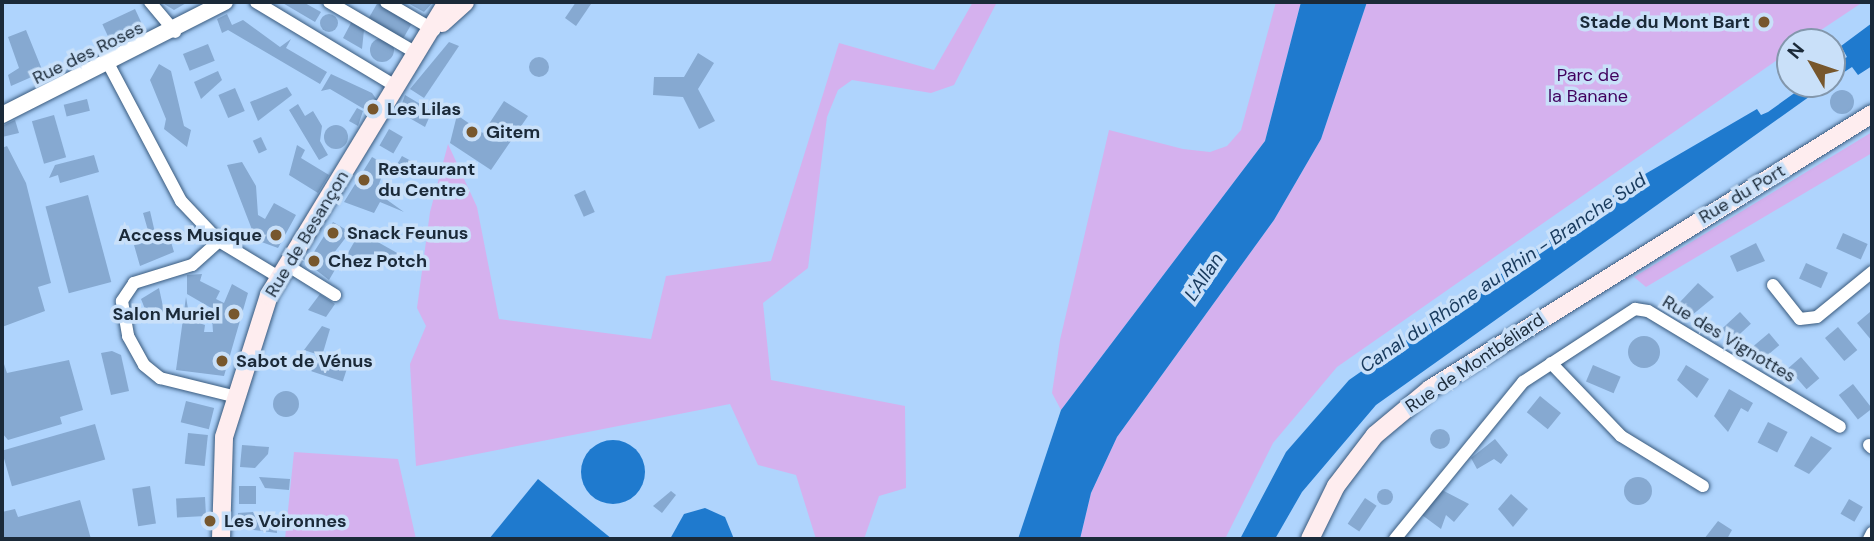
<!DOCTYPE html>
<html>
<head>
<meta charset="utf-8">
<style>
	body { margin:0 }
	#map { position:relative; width:1874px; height:541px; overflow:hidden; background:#afd4fd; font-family:"DM Sans",sans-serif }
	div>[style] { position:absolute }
	.green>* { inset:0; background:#d5b1ee }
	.water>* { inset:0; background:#1f7ace }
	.round { border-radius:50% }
	.building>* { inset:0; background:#86a9d1; transform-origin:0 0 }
	.roads { filter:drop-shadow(0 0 2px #395a7d) drop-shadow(0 0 2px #395a7d) }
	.minor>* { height:12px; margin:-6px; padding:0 6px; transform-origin:6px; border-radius:6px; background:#fff }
	.tertiary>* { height:16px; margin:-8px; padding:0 8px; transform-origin:8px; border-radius:8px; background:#fff }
	.secondary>* { height:18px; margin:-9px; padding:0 9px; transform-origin:9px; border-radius:9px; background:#feedef }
	.dots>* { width:19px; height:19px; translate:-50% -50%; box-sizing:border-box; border:4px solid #c9e0f9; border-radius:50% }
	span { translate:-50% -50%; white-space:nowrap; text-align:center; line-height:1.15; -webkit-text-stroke:7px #c9e0f9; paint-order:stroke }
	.poi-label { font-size:18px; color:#1b2a39; font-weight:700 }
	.right { translate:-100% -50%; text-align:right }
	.left { translate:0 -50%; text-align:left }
	.street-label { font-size:18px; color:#1b2a39 }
	.park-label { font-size:18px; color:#40005d }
	.water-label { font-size:19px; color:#183a5d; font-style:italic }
	.frame { position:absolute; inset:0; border:4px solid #1b2a39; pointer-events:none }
	.north { position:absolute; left:1776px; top:28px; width:70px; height:70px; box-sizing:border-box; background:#c9e0f9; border:2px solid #8397ac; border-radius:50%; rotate:309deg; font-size:19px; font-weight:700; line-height:28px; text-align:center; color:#1b2a39 }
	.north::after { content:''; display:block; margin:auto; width:24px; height:32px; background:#77572d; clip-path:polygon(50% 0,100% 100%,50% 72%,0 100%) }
</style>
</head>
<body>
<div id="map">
	<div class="green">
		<i style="clip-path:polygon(973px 2px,997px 2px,954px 85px,931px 93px,852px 80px,838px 90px,827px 117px,808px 268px,763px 303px,771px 380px,905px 406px,906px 488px,879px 496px,864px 539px,816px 539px,796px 475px,758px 465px,730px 404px,416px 466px,410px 364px,426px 326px,417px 308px,430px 212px,448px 144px,477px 207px,499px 319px,651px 339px,666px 276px,771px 261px,839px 43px,934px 70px)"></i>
		<i style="clip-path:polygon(1276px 2px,1301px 2px,1265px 141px,1061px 410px,1052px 393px,1060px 340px,1109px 130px,1183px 149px,1210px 152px,1227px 146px,1241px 130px)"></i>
		<i style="clip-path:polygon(1367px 2px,1863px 2px,1803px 42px,1790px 42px,1790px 51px,1337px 367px,1273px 443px,1225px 539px,1080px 539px,1091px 493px,1117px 437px,1274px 220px,1321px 139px)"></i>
		<i style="clip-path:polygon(1872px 132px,1872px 153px,1646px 287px,1634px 277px)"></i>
		<i style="clip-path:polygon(294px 452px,398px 459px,416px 539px,285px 539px)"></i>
	</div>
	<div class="water">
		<i style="clip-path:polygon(1301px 2px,1367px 2px,1321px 139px,1274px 220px,1117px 437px,1091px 493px,1080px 539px,1018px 539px,1061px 410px,1265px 141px)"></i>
		<i style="clip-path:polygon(1872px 23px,1872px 66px,1858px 75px,1852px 67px,1832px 80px,1832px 66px,1847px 57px,1841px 46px)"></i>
		<i style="clip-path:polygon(1807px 84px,1827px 84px,1376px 405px,1302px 492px,1275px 539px,1240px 539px,1286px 452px,1349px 380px,1640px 177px,1757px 109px,1761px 115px,1768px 112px)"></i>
		<i class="round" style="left:581px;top:440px;width:64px;height:64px"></i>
		<i style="clip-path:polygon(538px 479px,612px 539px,489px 539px)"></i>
		<i style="clip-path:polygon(705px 508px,725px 517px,734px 539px,670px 539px,684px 514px)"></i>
	</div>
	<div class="building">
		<i style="clip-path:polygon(161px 2px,188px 2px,174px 10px)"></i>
		<i style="clip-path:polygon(281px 2px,303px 2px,321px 12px,315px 22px)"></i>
		<i style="left:378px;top:2px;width:40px;height:21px;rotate:30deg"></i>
		<i style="clip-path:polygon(406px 2px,433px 2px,424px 12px)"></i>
		<i style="clip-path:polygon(576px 2px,591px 4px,576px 26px,565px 18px)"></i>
		<i style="left:135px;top:9px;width:19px;height:36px;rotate:65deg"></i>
		<i style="clip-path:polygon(344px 13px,364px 30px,362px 49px,343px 38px,351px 23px)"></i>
		<i class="round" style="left:320px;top:14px;width:18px;height:18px"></i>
		<i style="clip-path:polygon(227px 14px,232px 25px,243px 20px,280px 47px,291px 39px,286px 48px,327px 72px,320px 84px,228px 30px,222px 33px,217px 19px)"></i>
		<i style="clip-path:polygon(26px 30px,43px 72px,11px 86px,8px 75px,19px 68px,8px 37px)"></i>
		<i class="round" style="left:370px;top:38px;width:24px;height:24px"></i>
		<i style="clip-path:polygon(449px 42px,459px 46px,424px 98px,410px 89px)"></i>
		<i style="left:208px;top:44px;width:18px;height:27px;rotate:68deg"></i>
		<i style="clip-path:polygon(698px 53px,714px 63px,698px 89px,715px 121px,699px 129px,683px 97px,653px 95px,654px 77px,684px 77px)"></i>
		<i class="round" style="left:529px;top:57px;width:20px;height:20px"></i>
		<i style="clip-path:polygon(159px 64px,171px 71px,184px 126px,191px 130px,187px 147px,164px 129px,166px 119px,150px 80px)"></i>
		<i style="clip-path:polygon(218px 71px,222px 80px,201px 99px,194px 82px)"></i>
		<i style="clip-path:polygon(331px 74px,372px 93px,377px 100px,369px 112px,330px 89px,321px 91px)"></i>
		<i style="clip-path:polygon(287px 87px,292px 95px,258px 121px,250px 102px)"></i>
		<i style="left:235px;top:88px;width:25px;height:18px;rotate:67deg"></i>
		<i class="round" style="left:1830px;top:90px;width:24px;height:24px"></i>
		<i style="clip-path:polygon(405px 95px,432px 111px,425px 127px,399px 112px)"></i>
		<i style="left:87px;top:99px;width:12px;height:24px;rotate:76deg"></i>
		<i style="clip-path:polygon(504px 101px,528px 116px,491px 170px,450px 143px,457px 115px,483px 133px)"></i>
		<i style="clip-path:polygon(298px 104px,305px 116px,313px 111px,322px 126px,320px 141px,328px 155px,319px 160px,289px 110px)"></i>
		<i style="clip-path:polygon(357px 108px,363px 111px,358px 126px,349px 121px)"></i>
		<i style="left:54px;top:115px;width:44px;height:23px;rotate:74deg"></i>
		<i style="clip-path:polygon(15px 120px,19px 133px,2px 137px,2px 126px)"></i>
		<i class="round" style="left:324px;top:125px;width:24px;height:24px"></i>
		<i style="left:389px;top:129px;width:16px;height:19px;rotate:30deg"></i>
		<i style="left:261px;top:137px;width:14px;height:9px;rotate:65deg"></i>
		<i style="clip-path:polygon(297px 145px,305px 150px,301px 158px,329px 175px,318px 193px,289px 175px)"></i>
		<i style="clip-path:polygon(7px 146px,26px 183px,51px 283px,38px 287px,45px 311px,2px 327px,2px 148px)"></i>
		<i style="clip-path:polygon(94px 155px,99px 172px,60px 183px,58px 175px,49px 178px,55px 165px)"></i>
		<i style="clip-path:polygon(402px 156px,413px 162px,411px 174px,396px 166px)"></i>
		<i style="clip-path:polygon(372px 157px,386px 165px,376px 192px,404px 212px,380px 202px,374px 213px,344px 202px)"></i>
		<i style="clip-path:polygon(242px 162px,256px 186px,258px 215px,265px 219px,274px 203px,296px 215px,278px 248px,256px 240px,227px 165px)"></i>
		<i style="left:585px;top:190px;width:24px;height:12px;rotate:66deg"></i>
		<i style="left:88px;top:195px;width:90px;height:44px;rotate:75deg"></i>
		<i style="clip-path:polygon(150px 211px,156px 237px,169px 235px,174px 252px,140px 266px,134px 245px,151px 241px,143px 213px)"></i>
		<i style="clip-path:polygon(333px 222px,350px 232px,327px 262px,336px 268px,329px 280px,307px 263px)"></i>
		<i style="clip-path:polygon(360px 232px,399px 254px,394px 262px,376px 252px,366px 270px,345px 258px)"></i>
		<i style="left:1843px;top:233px;width:27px;height:17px;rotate:24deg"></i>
		<i style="clip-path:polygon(1756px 243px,1765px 261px,1737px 272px,1730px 256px)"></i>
		<i style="left:1806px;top:263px;width:24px;height:17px;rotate:24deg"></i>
		<i style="clip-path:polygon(202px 274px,200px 281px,220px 291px,216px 299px,224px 303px,232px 284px,248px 293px,224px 376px,176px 370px,186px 297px,190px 320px,205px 325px,204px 332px,213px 332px,212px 317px,218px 312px,187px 294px,187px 275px)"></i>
		<i style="clip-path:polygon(1698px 283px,1714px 297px,1691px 316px,1680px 302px)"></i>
		<i style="clip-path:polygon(159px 288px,165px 316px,149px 319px,141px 299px)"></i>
		<i style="clip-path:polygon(320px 294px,335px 304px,326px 317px,308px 310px)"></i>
		<i style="left:1740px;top:312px;width:16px;height:25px;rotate:47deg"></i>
		<i style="clip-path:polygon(1870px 312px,1872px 314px,1872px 341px,1857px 323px)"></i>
		<i style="clip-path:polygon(322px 326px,330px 329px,322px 356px,304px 350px)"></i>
		<i style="left:1838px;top:327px;width:30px;height:17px;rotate:50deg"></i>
		<i style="left:1769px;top:333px;width:16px;height:24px;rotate:50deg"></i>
		<i class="round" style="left:1628px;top:336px;width:32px;height:32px"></i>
		<i style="clip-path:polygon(112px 351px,121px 355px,129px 391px,111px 395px,101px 353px)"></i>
		<i style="left:316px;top:357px;width:33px;height:15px;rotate:18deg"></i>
		<i style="left:1801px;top:357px;width:28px;height:17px;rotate:49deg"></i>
		<i style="clip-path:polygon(2px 358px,7px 373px,69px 360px,83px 410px,60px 417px,62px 424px,8px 440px,2px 433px)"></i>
		<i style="left:1593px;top:365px;width:30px;height:18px;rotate:23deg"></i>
		<i style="clip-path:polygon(1686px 365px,1709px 379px,1697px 398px,1677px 380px)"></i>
		<i style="left:1853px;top:384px;width:31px;height:18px;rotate:52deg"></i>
		<i style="clip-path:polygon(1729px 389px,1753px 403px,1748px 412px,1741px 408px,1728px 432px,1714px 416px)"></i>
		<i class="round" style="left:273px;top:391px;width:26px;height:26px"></i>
		<i style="left:1540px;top:396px;width:27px;height:21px;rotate:39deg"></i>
		<i style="left:186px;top:401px;width:29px;height:22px;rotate:14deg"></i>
		<i style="left:1768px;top:422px;width:22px;height:23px;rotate:27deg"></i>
		<i style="left:95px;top:424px;width:37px;height:97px;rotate:74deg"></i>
		<i class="round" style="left:1430px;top:429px;width:20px;height:20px"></i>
		<i style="left:188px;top:433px;width:20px;height:31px;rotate:6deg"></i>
		<i style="clip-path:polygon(1811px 436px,1832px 448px,1809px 474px,1794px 466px)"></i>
		<i style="clip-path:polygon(1495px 439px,1508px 455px,1501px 464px,1494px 459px,1477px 469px,1471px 458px)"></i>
		<i style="clip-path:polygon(242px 445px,269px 447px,268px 454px,255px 468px,240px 467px)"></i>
		<i style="clip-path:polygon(259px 477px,290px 479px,289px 490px,265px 488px)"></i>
		<i class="round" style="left:1624px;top:477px;width:28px;height:28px"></i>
		<i style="left:150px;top:486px;width:38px;height:18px;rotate:81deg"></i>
		<i style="left:239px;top:486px;width:17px;height:18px"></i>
		<i class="round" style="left:1377px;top:489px;width:16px;height:16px"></i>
		<i style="clip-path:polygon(1442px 490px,1469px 504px,1454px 522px,1446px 515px,1441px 529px,1422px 515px)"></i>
		<i style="clip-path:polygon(671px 491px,676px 495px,662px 513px,653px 506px)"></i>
		<i style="clip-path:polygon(1511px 494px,1528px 509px,1513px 527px,1498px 509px)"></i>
		<i style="left:205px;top:497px;width:19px;height:29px;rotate:87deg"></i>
		<i style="left:1365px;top:498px;width:14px;height:31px;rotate:34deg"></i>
		<i style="left:1849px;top:499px;width:16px;height:17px;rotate:30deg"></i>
		<i style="clip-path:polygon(80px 500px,91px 539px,2px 539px,2px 512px,15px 509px,18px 517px)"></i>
		<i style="clip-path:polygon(253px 512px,259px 525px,276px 521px,277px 533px,238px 528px,238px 513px)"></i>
		<i style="clip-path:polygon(1718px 521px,1732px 530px,1727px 539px,1704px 539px)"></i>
	</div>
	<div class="roads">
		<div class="minor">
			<i style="left:150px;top:2px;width:39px;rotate:50deg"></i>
			<i style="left:256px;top:2px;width:165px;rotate:31.1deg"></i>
			<i style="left:329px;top:2px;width:103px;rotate:30.3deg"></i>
			<i style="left:386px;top:2px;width:56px;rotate:30.3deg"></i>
			<i style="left:109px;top:65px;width:154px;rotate:62.1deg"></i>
			<i style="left:181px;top:201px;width:55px;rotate:46.5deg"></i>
			<i style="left:219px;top:241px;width:68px;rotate:31.1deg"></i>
			<i style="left:219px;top:241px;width:36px;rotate:138deg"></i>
			<i style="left:192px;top:265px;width:61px;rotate:162.8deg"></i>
			<i style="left:134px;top:283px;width:22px;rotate:124deg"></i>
			<i style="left:122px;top:301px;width:36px;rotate:80deg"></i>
			<i style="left:128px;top:336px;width:33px;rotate:61deg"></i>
			<i style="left:144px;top:365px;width:21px;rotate:39deg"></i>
			<i style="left:160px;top:378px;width:75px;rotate:13.9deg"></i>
			<i style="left:285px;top:264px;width:59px;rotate:31.8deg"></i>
			<i style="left:1773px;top:285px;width:43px;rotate:51.5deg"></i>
			<i style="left:1800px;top:319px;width:17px;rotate:-7deg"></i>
			<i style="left:1817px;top:317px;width:71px;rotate:-39.3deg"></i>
			<i style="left:1551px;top:363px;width:101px;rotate:46.2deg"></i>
			<i style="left:1621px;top:436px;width:96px;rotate:31.4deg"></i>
			<i style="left:1869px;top:445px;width:4px;rotate:45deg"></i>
			<i style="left:1395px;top:539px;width:203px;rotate:-50.8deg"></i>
			<i style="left:1523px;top:382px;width:134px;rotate:-33.1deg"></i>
			<i style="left:1635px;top:309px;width:13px;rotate:9deg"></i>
			<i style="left:1648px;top:311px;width:224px;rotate:31.1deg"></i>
			<i style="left:1869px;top:539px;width:7px;rotate:-63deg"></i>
		</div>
		<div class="tertiary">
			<i style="left:2px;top:115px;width:250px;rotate:-26.9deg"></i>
		</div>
		<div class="secondary">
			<i style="left:442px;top:23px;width:31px;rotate:-42deg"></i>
			<i style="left:221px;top:539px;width:102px;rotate:-88.3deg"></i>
			<i style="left:224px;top:437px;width:149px;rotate:-72.4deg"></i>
			<i style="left:269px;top:295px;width:343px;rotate:-58.7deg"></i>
			<i style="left:1310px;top:539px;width:59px;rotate:-63.9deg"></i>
			<i style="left:1336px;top:486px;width:64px;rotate:-52.6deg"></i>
			<i style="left:1375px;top:435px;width:72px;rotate:-39.9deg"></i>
			<i style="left:1430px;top:389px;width:521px;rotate:-31.89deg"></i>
		</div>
	</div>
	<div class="dots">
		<i style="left:1764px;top:22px;background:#77572d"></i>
		<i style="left:373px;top:109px;background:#77572d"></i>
		<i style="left:472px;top:132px;background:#77572d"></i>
		<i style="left:364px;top:180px;background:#77572d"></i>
		<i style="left:333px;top:233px;background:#77572d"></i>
		<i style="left:276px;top:235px;background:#77572d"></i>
		<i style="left:314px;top:261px;background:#77572d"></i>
		<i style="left:234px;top:314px;background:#77572d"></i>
		<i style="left:222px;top:361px;background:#77572d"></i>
		<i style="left:210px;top:521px;background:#77572d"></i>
	</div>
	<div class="poi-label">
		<span class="right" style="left:1750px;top:22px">Stade du Mont Bart</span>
		<span class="left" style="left:387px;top:109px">Les Lilas</span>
		<span class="left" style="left:486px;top:132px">Gitem</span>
		<span class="left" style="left:378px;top:180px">Restaurant<br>du Centre</span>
		<span class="left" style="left:347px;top:233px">Snack Feunus</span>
		<span class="right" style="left:262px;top:235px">Access Musique</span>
		<span class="left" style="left:328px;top:261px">Chez Potch</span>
		<span class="right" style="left:220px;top:314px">Salon Muriel</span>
		<span class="left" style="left:236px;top:361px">Sabot de Vénus</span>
		<span class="left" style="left:224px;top:521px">Les Voironnes</span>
	</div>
	<div class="street-label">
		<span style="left:88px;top:53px;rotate:-26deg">Rue des Roses</span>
		<span style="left:1742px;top:194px;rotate:-31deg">Rue du Port</span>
		<span style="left:307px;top:234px;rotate:-59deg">Rue de Besançon</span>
		<span style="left:1729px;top:339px;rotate:31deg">Rue des Vignottes</span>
		<span style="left:1475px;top:363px;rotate:-34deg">Rue de Montbéliard</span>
	</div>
	<div class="park-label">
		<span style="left:1588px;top:86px">Parc de<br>la Banane</span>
	</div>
	<div class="water-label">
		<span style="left:1503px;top:273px;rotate:-34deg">Canal du Rhône au Rhin - Branche Sud</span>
		<span style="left:1204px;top:277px;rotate:-56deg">L'Allan</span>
	</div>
	<div class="frame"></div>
	<div class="north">N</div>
</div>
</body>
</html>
